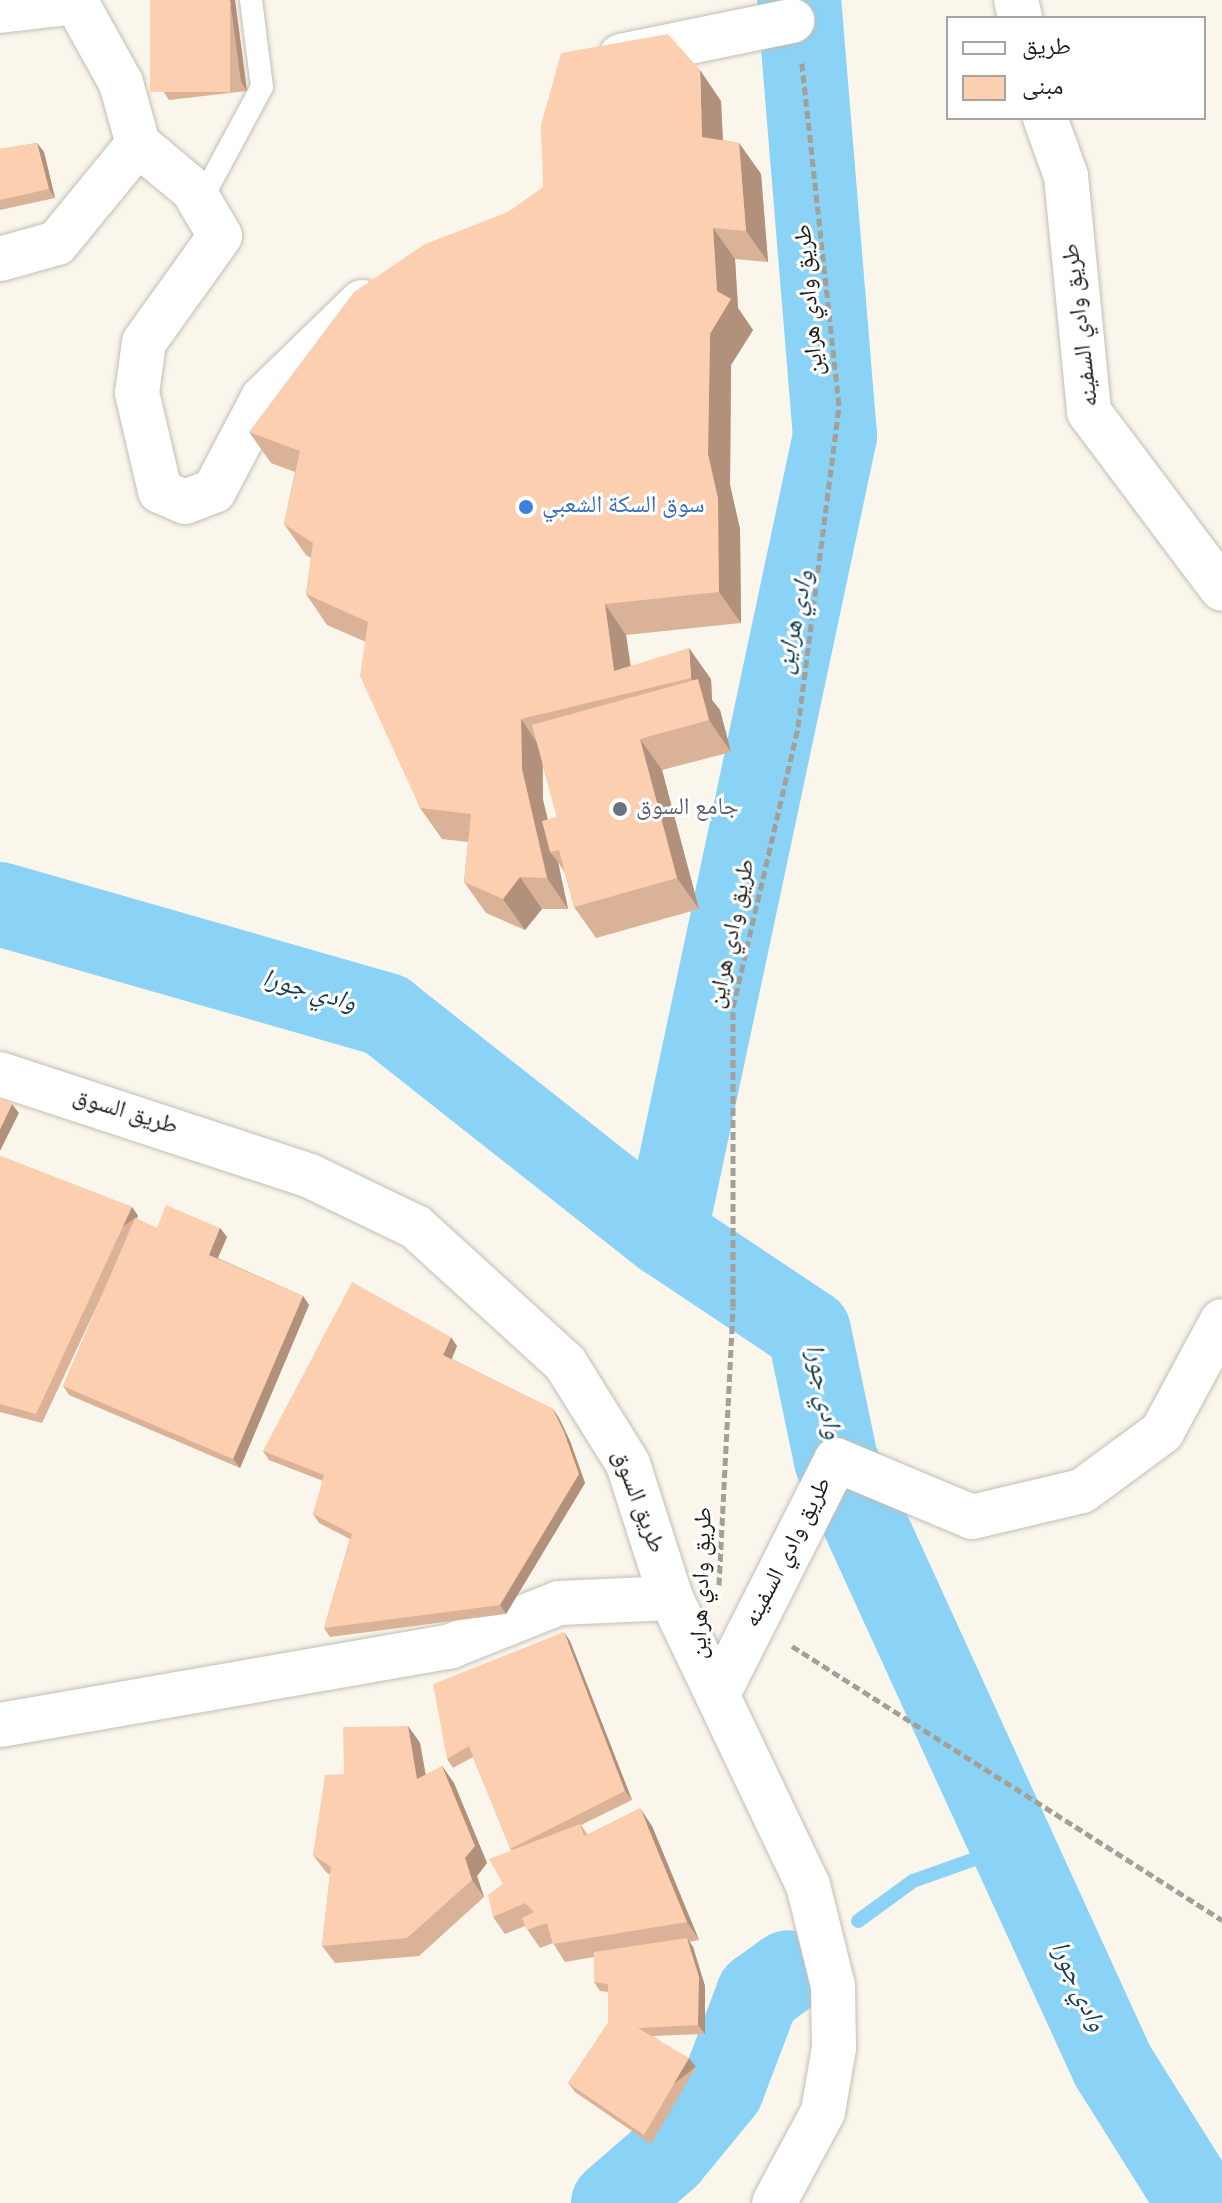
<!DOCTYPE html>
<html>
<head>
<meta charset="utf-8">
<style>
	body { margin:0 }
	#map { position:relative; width:1222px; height:2203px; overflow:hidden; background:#faf6ec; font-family:Overpass,"Noto Naskh Arabic",sans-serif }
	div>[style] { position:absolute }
	.stream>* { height:14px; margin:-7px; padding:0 7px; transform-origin:7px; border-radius:7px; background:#8ad3f6 }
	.river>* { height:84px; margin:-42px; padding:0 42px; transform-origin:42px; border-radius:42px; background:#8ad3f6 }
	.path>* { height:5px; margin-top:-2.5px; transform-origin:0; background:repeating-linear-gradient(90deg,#a3a098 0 8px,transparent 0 12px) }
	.roads { filter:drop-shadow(0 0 2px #c2beb5) drop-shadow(0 0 2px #c2beb5) }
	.service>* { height:22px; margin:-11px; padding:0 11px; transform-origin:11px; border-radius:11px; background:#fff }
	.minor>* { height:44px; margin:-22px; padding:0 22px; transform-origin:22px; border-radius:22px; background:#fff }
	.tertiary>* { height:44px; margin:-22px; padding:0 22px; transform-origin:22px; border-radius:22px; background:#fff }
	.wall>* { inset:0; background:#dab298 }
	.shaded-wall>* { inset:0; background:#b1917c; transform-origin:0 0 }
	.building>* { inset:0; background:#fdcfb1; transform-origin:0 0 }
	.dots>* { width:22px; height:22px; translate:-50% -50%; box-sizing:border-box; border:4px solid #fff; border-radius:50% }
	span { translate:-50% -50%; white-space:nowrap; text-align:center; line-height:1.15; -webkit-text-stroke:6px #fff; paint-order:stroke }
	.street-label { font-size:24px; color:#1d1c18 }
	.shop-label { font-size:24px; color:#366cbe }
	.left { translate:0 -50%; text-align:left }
	.worship-label { font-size:24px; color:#5b616d }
	.water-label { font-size:26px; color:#143e50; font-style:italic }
	.legend { position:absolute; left:946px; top:16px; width:260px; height:104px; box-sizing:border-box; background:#fff; border:2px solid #a5a4a3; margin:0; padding:10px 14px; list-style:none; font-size:24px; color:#1d1c18 }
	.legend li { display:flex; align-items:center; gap:16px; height:40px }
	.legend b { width:40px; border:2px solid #a5a4a3 }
</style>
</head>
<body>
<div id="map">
	<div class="stream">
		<i style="left:858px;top:1921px;width:68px;rotate:-36deg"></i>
		<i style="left:913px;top:1881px;width:107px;rotate:-19.6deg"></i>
	</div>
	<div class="river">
		<i style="left:0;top:904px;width:402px;rotate:16deg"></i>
		<i style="left:386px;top:1015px;width:355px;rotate:38.3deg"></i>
		<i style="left:665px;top:1235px;width:173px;rotate:33.7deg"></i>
		<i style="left:809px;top:1331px;width:132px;rotate:78.2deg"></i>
		<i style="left:836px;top:1460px;width:666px;rotate:65.44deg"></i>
		<i style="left:1113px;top:2066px;width:162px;rotate:57.9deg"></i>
		<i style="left:665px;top:1235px;width:817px;rotate:-77.99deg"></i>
		<i style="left:835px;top:436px;width:437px;rotate:-94.7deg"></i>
		<i style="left:613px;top:2203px;width:72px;rotate:-41deg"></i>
		<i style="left:667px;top:2156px;width:87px;rotate:-50.6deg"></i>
		<i style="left:722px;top:2089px;width:102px;rotate:-69.2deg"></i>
		<i style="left:758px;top:1994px;width:37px;rotate:-36deg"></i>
	</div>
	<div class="path">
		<i style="left:719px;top:1585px;width:278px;rotate:-87.1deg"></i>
		<i style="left:733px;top:1307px;width:300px;rotate:-90deg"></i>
		<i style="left:733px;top:1007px;width:287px;rotate:-76.9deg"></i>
		<i style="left:798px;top:727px;width:325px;rotate:-82.7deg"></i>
		<i style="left:839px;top:405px;width:344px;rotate:-96.2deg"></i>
		<i style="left:792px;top:1646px;width:510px;rotate:32.51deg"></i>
	</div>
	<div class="roads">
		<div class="service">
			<i style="left:200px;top:202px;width:131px;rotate:-61.7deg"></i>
			<i style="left:262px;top:87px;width:88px;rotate:-97.2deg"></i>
		</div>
		<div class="minor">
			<i style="left:1016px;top:0;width:18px;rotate:77deg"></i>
			<i style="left:0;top:11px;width:77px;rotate:-6.8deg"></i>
			<i style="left:76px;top:2px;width:93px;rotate:60.9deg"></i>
			<i style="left:121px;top:83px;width:63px;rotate:74.4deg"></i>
			<i style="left:138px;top:144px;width:128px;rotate:129.3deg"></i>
			<i style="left:57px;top:243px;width:59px;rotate:164.3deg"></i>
			<i style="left:621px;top:56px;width:175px;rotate:-11.6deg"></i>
			<i style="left:1045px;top:118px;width:62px;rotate:70.1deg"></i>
			<i style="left:1066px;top:176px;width:237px;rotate:84.4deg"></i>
			<i style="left:1089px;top:412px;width:221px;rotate:53.1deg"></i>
			<i style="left:138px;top:144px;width:72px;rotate:39.9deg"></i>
			<i style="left:193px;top:190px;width:53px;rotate:59.6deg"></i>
			<i style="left:220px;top:236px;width:130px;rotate:125.6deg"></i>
			<i style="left:144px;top:342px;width:51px;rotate:97.8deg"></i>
			<i style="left:137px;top:393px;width:101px;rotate:76.8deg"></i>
			<i style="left:160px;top:491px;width:27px;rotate:24deg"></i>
			<i style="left:185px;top:502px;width:31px;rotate:-21deg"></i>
			<i style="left:214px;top:491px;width:105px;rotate:-62.2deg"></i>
			<i style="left:263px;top:398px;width:138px;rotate:-44.1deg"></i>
			<i style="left:718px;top:1694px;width:262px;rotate:-63.2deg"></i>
			<i style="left:836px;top:1460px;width:147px;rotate:22.7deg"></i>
			<i style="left:972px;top:1517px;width:113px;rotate:-13.3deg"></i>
			<i style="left:1082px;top:1491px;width:99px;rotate:-36.4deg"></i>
			<i style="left:1162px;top:1432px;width:126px;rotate:-61.6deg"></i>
			<i style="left:0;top:1725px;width:458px;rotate:-9.9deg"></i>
			<i style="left:451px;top:1646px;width:116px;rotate:-21.7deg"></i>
			<i style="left:559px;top:1603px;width:112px;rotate:-2.6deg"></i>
		</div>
		<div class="tertiary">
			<i style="left:0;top:1074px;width:326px;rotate:18.2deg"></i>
			<i style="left:310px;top:1176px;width:118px;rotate:25.7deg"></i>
			<i style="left:416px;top:1227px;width:202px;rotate:42.4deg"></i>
			<i style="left:565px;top:1363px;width:119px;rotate:58deg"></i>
			<i style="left:628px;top:1464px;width:141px;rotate:72.2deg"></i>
			<i style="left:671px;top:1598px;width:318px;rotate:64.5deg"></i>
			<i style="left:808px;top:1885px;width:104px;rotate:76.1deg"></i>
			<i style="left:833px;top:1986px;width:62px;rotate:89.1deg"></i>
			<i style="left:834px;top:2048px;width:65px;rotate:99.8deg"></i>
			<i style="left:823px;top:2112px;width:103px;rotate:118.3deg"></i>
		</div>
	</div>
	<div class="wall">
		<i style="clip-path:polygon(235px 0,247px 91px,169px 100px,163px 91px)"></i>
		<i style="clip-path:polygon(evenodd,721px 101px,723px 140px,739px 143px,761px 174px,768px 262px,735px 259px,738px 308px,753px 330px,731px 365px,730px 485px,740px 529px,741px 623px,626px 635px,631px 666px,711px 679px,712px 700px,720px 710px,731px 752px,662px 770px,699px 909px,596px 938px,574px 907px,565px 873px,558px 862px,568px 909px,542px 909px,525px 930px,486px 913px,464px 882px,468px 842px,442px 839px,420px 808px,366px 642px,327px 625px,306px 594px,311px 558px,306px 555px,284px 524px,295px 472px,271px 463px,249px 432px,508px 212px,721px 101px,543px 766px,557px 817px,548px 820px,543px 800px,543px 766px)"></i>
		<i style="clip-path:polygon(37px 143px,44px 152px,55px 198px,0 210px,0 149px)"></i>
		<i style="clip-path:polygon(0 1156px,132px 1207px,138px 1216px,137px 1219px,157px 1228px,220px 1228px,227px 1237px,218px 1258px,303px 1296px,309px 1305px,240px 1468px,69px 1395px,63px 1386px,104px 1291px,42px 1423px,0 1412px)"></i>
		<i style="clip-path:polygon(457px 1346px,452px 1359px,553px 1409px,559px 1418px,570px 1441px,585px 1483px,506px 1614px,330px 1637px,324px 1628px,350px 1539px,319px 1523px,313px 1514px,323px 1481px,269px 1460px,263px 1451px)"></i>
		<i style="clip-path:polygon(570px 1641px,632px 1800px,581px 1825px,587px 1834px,652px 1826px,699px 1940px,689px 1942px,693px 1947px,705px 1986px,705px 2034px,653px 2036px,696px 2067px,651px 2144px,575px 2092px,568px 2083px,608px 2023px,608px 1992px,600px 1991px,594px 1982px,594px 1957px,565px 1962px,553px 1943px,540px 1948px,525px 1926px,505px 1934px,493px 1917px,503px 1884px,511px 1850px,473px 1757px,453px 1768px,447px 1759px)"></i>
		<i style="clip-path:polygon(408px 1726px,420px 1743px,426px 1775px,442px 1766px,454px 1783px,487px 1863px,477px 1876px,484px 1897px,419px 1956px,335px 1963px,322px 1946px,330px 1875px,326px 1872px,313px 1855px,344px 1774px)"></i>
	</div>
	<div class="shaded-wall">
		<i style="clip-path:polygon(230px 0,235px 0,247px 91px,241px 82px)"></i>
		<i style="clip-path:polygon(700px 70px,721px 101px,724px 168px,702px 137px)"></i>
		<i style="clip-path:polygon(37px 143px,44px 152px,55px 198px,49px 189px)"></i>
		<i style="clip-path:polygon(739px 143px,761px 174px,768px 262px,746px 231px)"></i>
		<i style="clip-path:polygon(713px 228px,735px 259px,738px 308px,753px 330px,731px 365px,730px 485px,740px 529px,741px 623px,719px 592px,708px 454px,710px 334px,717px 291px)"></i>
		<i style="clip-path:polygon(605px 604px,626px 635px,634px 692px,614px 671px)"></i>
		<i style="clip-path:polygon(689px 648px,711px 679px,712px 700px,720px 710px,731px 752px,709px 720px,702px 693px,691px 678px)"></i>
		<i style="clip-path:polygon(521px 719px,542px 750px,543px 800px,555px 850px,550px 852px,558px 862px,568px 909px,547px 878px,522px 769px)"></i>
		<i style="clip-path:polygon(640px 739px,662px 770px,699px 909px,677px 878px)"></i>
		<i style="clip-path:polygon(520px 877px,542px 909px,525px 930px,503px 899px)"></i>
		<i style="clip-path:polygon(12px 1104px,19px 1113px,0 1151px,0 1129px)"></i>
		<i style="left:132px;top:1207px;width:11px;height:228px;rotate:56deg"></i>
		<i style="clip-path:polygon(220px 1228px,227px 1237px,215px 1264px,209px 1255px)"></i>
		<i style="clip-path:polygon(303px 1296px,309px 1305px,240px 1468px,233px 1459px)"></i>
		<i style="clip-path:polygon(451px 1337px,457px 1346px,449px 1364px,443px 1355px)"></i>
		<i style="clip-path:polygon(553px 1409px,559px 1418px,570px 1441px,585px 1483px,506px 1614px,500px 1605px)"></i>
		<i style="clip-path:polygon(564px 1632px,570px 1641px,632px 1800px,625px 1791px)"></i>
		<i style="clip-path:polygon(408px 1726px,420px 1743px,429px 1796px,417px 1779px)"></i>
		<i style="clip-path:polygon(442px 1766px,454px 1783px,487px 1863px,477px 1876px,484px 1897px,472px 1880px,465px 1858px)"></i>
		<i style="clip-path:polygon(640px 1808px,652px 1826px,699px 1940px,687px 1922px)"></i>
		<i style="clip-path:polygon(687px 1938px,693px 1947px,705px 1986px,705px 2034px,698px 2025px)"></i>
		<i style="left:689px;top:2058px;width:11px;height:89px;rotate:52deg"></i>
	</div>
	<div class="building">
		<i style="left:150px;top:0;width:80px;height:92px"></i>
		<i style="clip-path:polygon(668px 34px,700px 70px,702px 137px,739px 143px,746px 231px,713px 228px,717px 291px,731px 299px,710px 334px,708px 454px,718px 498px,719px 592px,605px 604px,614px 671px,689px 648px,691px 678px,521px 719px,522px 769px,547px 878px,520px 877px,503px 899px,464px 882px,471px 814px,420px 808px,360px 676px,368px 622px,306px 594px,313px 543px,284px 524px,300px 451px,249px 432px,354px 292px,425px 244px,508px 212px,543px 187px,541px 125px,561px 53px)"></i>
		<i style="clip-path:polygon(37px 143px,49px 189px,0 200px,0 149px)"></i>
		<i style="clip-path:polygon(698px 679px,709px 720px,640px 739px,677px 878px,574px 907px,559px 850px,550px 852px,542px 821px,557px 817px,532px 725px)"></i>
		<i style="clip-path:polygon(0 1098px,12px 1104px,0 1129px)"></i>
		<i style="clip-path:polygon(0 1156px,132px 1207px,36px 1414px,0 1404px)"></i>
		<i style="clip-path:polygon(166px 1205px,220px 1228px,209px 1255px,303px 1296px,233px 1459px,63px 1386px,135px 1218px,157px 1228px)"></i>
		<i style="clip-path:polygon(352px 1282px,451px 1337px,443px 1355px,553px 1409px,564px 1432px,579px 1474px,500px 1605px,324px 1628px,352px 1534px,313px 1514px,324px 1475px,263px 1451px)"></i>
		<i style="clip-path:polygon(564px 1632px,625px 1791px,510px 1849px,469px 1746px,447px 1759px,433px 1684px)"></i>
		<i style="clip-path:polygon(408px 1726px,417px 1779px,442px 1766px,475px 1846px,465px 1858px,472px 1880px,407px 1938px,322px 1946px,331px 1867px,313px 1855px,325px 1775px,344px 1774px,343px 1727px)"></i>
		<i style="clip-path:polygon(640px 1808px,687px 1922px,553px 1944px,547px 1923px,527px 1930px,522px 1918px,534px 1912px,525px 1903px,493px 1917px,488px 1895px,503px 1884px,489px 1859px,580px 1824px,584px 1836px)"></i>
		<i style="clip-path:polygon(687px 1938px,699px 1977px,698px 2025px,638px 2028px,689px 2058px,644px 2135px,568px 2083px,608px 2023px,608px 1984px,594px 1982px,594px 1952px)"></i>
	</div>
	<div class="dots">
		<i style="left:526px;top:507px;background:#3f7fe0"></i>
		<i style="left:620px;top:809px;background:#6b7280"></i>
	</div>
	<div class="street-label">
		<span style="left:811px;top:300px;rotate:-95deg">طريق وادي هراين</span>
		<span style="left:1082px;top:325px;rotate:-97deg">طريق وادي السفينه</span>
		<span style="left:733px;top:934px;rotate:-78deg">طريق وادي هراين</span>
		<span style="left:125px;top:1113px;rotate:17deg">طريق السوق</span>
		<span style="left:637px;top:1502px;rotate:69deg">طريق السوق</span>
		<span style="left:789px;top:1553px;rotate:-63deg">طريق وادي السفينه</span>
		<span style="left:703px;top:1583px;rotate:-88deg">طريق وادي هراين</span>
	</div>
	<div class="shop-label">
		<span class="left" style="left:542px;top:507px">سوق السكة الشعبي</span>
	</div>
	<div class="worship-label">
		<span class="left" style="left:636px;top:809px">جامع السوق</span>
	</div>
	<div class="water-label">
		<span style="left:796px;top:622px;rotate:-78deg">وادي هراين</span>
		<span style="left:309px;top:992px;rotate:16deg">وادي جورا</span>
		<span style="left:822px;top:1392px;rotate:78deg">وادي جورا</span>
		<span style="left:1077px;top:1987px;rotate:65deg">وادي جورا</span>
	</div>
	<ul class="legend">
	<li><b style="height:10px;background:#fff"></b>طريق</li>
	<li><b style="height:22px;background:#fdcfb1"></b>مبنى</li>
	</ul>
</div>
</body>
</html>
